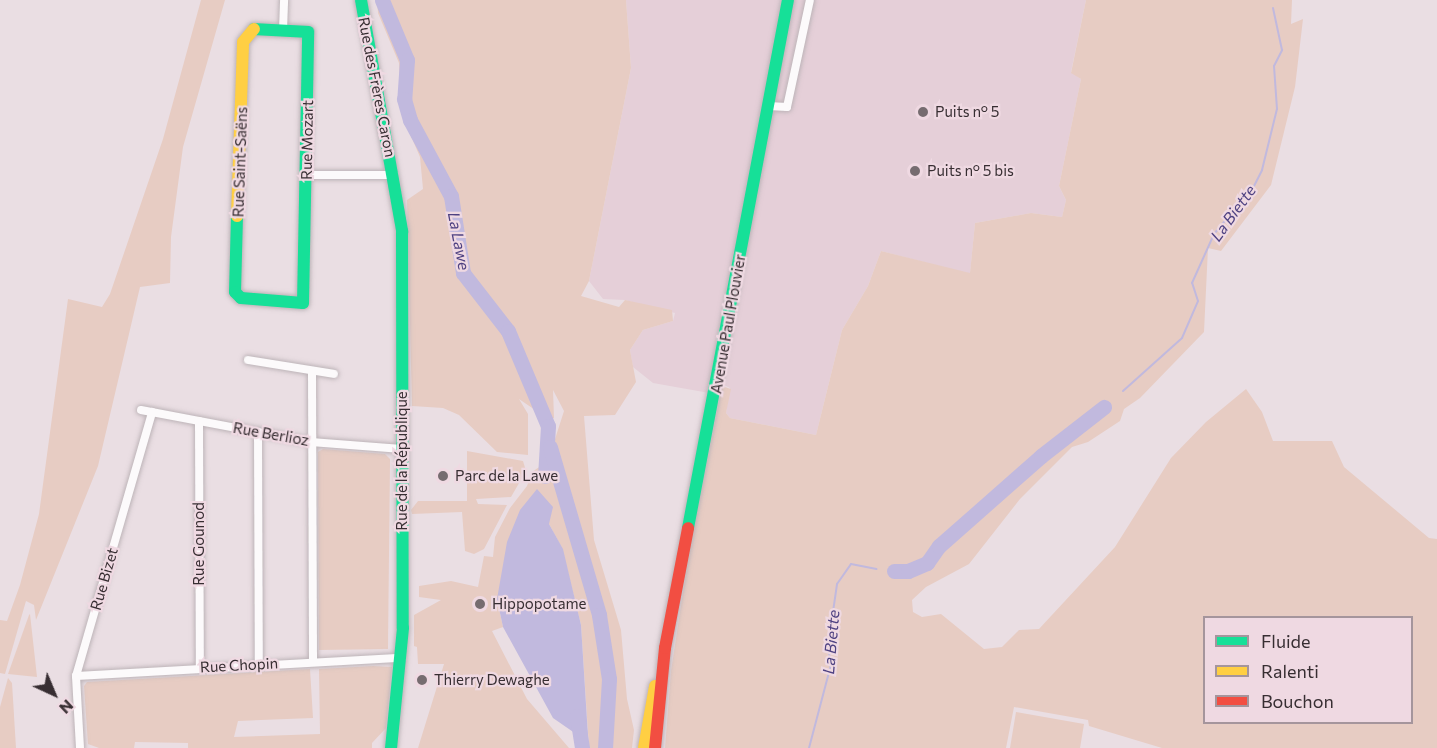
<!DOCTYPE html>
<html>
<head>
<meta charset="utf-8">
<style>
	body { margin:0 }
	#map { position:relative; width:1437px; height:748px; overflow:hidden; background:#eadee3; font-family:Commissioner,sans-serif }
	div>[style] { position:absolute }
	.built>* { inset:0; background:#e5cfd8 }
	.green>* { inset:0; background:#e7ccc3 }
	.water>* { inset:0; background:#c1b9de }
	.stream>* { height:2px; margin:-1px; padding:0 1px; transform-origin:1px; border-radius:1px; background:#c1b9de }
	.river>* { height:15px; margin:-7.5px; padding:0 7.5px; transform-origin:7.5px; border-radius:7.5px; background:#c1b9de }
	.roads { filter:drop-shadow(0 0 2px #bdb4b8) drop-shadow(0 0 2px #bdb4b8) }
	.street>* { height:8px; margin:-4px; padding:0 4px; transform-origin:4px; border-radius:4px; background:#fcfafb }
	.fast>* { height:12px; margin:-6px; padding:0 6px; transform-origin:6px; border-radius:6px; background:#16e098 }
	.slow>* { height:12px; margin:-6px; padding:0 6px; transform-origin:6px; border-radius:6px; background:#ffcf43 }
	.jam>* { height:12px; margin:-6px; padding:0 6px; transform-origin:6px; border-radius:6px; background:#f24e42 }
	.dots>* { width:16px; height:16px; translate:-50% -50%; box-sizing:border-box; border:3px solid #efd9e2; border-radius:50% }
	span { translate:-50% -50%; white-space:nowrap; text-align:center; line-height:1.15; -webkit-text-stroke:4.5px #efd9e2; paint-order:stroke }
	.street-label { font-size:15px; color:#372e32 }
	.poi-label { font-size:15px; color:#372e32 }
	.left { translate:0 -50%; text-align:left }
	.water-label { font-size:16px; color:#4f4282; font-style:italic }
	.legend { position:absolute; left:1203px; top:616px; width:210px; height:108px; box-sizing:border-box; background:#efd9e2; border:2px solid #a5959c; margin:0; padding:8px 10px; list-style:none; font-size:18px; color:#372e32 }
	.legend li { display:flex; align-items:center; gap:12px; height:30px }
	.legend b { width:30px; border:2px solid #a5959c }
	.north { position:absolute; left:24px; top:664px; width:60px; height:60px; -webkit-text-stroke:4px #efd9e2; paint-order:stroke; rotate:136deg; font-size:16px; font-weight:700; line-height:24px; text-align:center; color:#372e32 }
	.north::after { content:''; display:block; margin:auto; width:21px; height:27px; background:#372e32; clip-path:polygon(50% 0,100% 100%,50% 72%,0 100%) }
</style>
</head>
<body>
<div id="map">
	<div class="built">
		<i style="clip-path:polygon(626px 0,1086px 0,1071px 72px,1081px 79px,1059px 186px,1066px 200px,1062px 217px,1031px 213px,975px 223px,970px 274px,881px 251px,868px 286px,842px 330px,816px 435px,730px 418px,726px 413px,730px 388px,718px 382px,715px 394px,653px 383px,633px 367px,630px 350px,643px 330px,673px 321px,675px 313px,625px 300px,603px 299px,589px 281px,631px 68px)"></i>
	</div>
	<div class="green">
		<i style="clip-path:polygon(201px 0,225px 0,183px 147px,171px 237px,170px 283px,140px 287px,98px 466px,36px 620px,34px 605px,26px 601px,5px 674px,0 673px,0 620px,7px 621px,20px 585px,39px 514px,68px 299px,102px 307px,110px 294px,163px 139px)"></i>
		<i style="clip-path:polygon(377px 0,626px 0,631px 68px,589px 281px,581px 296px,619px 307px,625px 300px,672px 310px,673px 321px,643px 330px,630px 350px,636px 382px,615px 415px,584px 416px,594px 540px,621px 630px,627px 699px,634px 730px,632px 748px,589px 748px,581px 625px,562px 548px,549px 524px,497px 599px,503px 627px,492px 631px,527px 699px,569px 748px,418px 748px,444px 664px,418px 664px,417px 647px,414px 646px,414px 615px,441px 600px,419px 597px,419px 586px,451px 581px,478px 587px,484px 556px,493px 557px,495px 537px,510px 508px,527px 486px,532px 472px,548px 461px,564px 411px,553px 390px,554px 418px,540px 423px,538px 412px,519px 399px,528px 414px,528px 455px,497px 452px,459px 415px,443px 408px,412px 406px,407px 200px,423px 189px,420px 157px,401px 113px,399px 63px,378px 13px)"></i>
		<i style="clip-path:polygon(evenodd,1086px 0,1292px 0,1291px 24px,1303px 19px,1295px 87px,1271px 185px,1221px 251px,1208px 248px,1204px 332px,1140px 398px,1124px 409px,1120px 421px,1088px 442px,1072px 447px,1020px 499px,969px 564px,926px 587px,912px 600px,913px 612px,922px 617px,941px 614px,984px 649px,1002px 647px,1019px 630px,1039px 629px,1115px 547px,1171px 458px,1206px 422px,1246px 389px,1262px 412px,1273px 441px,1332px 441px,1344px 467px,1429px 538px,1437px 539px,1437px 748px,1162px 748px,1089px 726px,1088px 720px,1014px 707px,1006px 748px,665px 748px,671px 671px,690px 547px,722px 386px,731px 389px,726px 413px,730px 418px,816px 435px,842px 330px,868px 286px,881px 251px,970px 273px,975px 223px,1031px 213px,1062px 217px,1066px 200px,1059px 186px,1081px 79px,1071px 73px,1086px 0,1204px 618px,1412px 618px,1412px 722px,1204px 722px,1204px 618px)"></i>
		<i style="clip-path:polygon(323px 449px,385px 454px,390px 459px,388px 649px,319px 650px,318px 452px)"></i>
		<i style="clip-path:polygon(467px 451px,523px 461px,526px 471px,511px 497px,476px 499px,478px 504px,507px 505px,484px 549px,474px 554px,465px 551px,462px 512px,412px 514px,411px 510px,418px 501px,467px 501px)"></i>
		<i style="clip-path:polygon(30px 614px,37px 677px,8px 674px,29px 615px)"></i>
		<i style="clip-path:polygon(373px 666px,392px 667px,386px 728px,372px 743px,372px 748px,188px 748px,188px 743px,135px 742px,134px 748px,99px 748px,88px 744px,84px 686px,87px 682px,310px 669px,313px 718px,238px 721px,234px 737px,320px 734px,319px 669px)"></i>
		<i style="clip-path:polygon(8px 678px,12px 683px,16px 748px,0 748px,0 707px)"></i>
		<i style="clip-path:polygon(1016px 712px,1084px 724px,1080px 748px,1010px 748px)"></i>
	</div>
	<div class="water">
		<i style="clip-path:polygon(537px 489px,553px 507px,549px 524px,563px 549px,581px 625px,588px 736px,579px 736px,553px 718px,503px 627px,497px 599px,507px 542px,520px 510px)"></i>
	</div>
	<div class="stream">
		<i style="left:1123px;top:391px;width:79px;rotate:-41.9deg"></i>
		<i style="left:1182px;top:338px;width:40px;rotate:-66.6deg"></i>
		<i style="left:1198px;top:301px;width:19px;rotate:-108deg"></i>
		<i style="left:1192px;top:283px;width:54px;rotate:-65.8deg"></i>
		<i style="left:1214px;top:234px;width:62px;rotate:-50.2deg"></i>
		<i style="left:1254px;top:186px;width:18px;rotate:-63deg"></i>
		<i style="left:1262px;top:170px;width:63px;rotate:-76.2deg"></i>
		<i style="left:1277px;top:109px;width:43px;rotate:-94deg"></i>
		<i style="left:1274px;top:66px;width:18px;rotate:-63deg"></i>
		<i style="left:1282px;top:50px;width:43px;rotate:-102.1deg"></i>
		<i style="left:809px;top:748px;width:86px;rotate:-75.2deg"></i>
		<i style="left:831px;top:665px;width:19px;rotate:-99deg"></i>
		<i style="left:828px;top:646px;width:63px;rotate:-81.7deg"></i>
		<i style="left:837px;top:584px;width:24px;rotate:-55deg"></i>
		<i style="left:851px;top:564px;width:26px;rotate:11deg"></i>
	</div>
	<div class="river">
		<i style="left:382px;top:0;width:65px;rotate:67.4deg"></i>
		<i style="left:407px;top:60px;width:39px;rotate:94deg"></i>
		<i style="left:404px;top:99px;width:22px;rotate:74deg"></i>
		<i style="left:410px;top:120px;width:86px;rotate:61.7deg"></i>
		<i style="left:451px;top:196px;width:78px;rotate:81.1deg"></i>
		<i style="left:463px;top:273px;width:73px;rotate:52.2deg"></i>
		<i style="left:508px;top:331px;width:103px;rotate:67.2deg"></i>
		<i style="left:548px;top:426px;width:50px;rotate:93.4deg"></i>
		<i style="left:550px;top:447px;width:175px;rotate:73.7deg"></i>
		<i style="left:599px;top:615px;width:65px;rotate:81.1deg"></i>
		<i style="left:609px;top:679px;width:69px;rotate:93.3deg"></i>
		<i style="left:894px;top:571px;width:14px"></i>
		<i style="left:908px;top:571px;width:21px;rotate:-23deg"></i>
		<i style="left:927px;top:563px;width:21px;rotate:-55deg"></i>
		<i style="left:939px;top:546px;width:136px;rotate:-41.4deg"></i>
		<i style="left:1041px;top:456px;width:80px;rotate:-37.9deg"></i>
		<i style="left:577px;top:716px;width:32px;rotate:81deg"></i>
	</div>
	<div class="roads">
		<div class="street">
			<i style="left:283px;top:31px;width:31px;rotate:-88deg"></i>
			<i style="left:768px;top:106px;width:19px;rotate:3deg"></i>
			<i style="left:787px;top:107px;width:109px;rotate:-77.9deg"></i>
			<i style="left:307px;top:175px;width:87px"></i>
			<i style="left:248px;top:360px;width:87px;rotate:9.2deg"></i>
			<i style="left:312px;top:371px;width:290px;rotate:89.8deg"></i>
			<i style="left:141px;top:410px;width:173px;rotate:10.7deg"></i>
			<i style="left:311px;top:442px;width:91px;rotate:4.4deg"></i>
			<i style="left:199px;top:421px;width:245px;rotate:89.8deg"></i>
			<i style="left:258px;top:432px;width:232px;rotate:89.8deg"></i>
			<i style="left:76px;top:676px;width:326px;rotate:-3.2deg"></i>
			<i style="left:80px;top:748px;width:72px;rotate:-93.2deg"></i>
			<i style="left:76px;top:676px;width:275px;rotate:-73.9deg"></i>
		</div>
		<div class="fast">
			<i style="left:361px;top:0;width:235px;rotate:79.9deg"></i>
			<i style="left:402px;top:231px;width:397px;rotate:89.9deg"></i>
			<i style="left:403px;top:628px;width:121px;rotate:95.7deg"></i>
			<i style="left:237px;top:216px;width:76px;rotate:91.5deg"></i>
			<i style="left:235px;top:292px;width:8px;rotate:45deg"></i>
			<i style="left:241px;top:298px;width:62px;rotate:4.6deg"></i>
			<i style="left:303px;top:303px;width:271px;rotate:-88.9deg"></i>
			<i style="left:308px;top:32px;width:54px;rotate:-176.8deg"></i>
			<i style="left:688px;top:528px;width:537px;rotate:-79.28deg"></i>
		</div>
		<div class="slow">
			<i style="left:237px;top:216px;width:174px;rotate:-88deg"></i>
			<i style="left:243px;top:42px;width:17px;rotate:-50deg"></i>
			<i style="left:644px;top:748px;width:63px;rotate:-79.9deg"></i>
		</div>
		<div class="jam">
			<i style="left:655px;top:748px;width:100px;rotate:-84.3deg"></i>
			<i style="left:665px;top:648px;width:122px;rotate:-79.1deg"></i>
		</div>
	</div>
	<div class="dots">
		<i style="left:923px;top:112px;background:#766c70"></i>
		<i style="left:915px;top:171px;background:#766c70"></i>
		<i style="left:443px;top:476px;background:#766c70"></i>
		<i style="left:480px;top:604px;background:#766c70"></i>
		<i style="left:422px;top:680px;background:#766c70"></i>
	</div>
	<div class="street-label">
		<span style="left:377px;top:87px;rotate:79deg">Rue des Frères Caron</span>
		<span style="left:307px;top:140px;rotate:-89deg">Rue Mozart</span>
		<span style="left:240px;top:162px;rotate:-88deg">Rue Saint-Saëns</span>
		<span style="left:728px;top:324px;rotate:-80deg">Avenue Paul Plouvier</span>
		<span style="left:271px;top:434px;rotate:10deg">Rue Berlioz</span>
		<span style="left:402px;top:461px;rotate:-90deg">Rue de la République</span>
		<span style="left:199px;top:544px;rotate:-90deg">Rue Gounod</span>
		<span style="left:104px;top:579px;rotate:-74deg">Rue Bizet</span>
		<span style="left:239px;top:665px;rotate:-3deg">Rue Chopin</span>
	</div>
	<div class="poi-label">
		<span class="left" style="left:935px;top:112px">Puits n° 5</span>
		<span class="left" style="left:927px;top:171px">Puits n° 5 bis</span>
		<span class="left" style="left:455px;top:476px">Parc de la Lawe</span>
		<span class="left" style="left:492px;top:604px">Hippopotame</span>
		<span class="left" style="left:434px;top:680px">Thierry Dewaghe</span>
	</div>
	<div class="water-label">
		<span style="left:1233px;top:213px;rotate:-54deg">La Biette</span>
		<span style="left:459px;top:241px;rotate:79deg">La Lawe</span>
		<span style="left:831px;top:642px;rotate:-85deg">La Biette</span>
	</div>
	<ul class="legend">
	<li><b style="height:8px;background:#16e098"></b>Fluide</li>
	<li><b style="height:8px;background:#ffcf43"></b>Ralenti</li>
	<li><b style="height:8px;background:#f24e42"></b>Bouchon</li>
	</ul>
	<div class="north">N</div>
</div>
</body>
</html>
